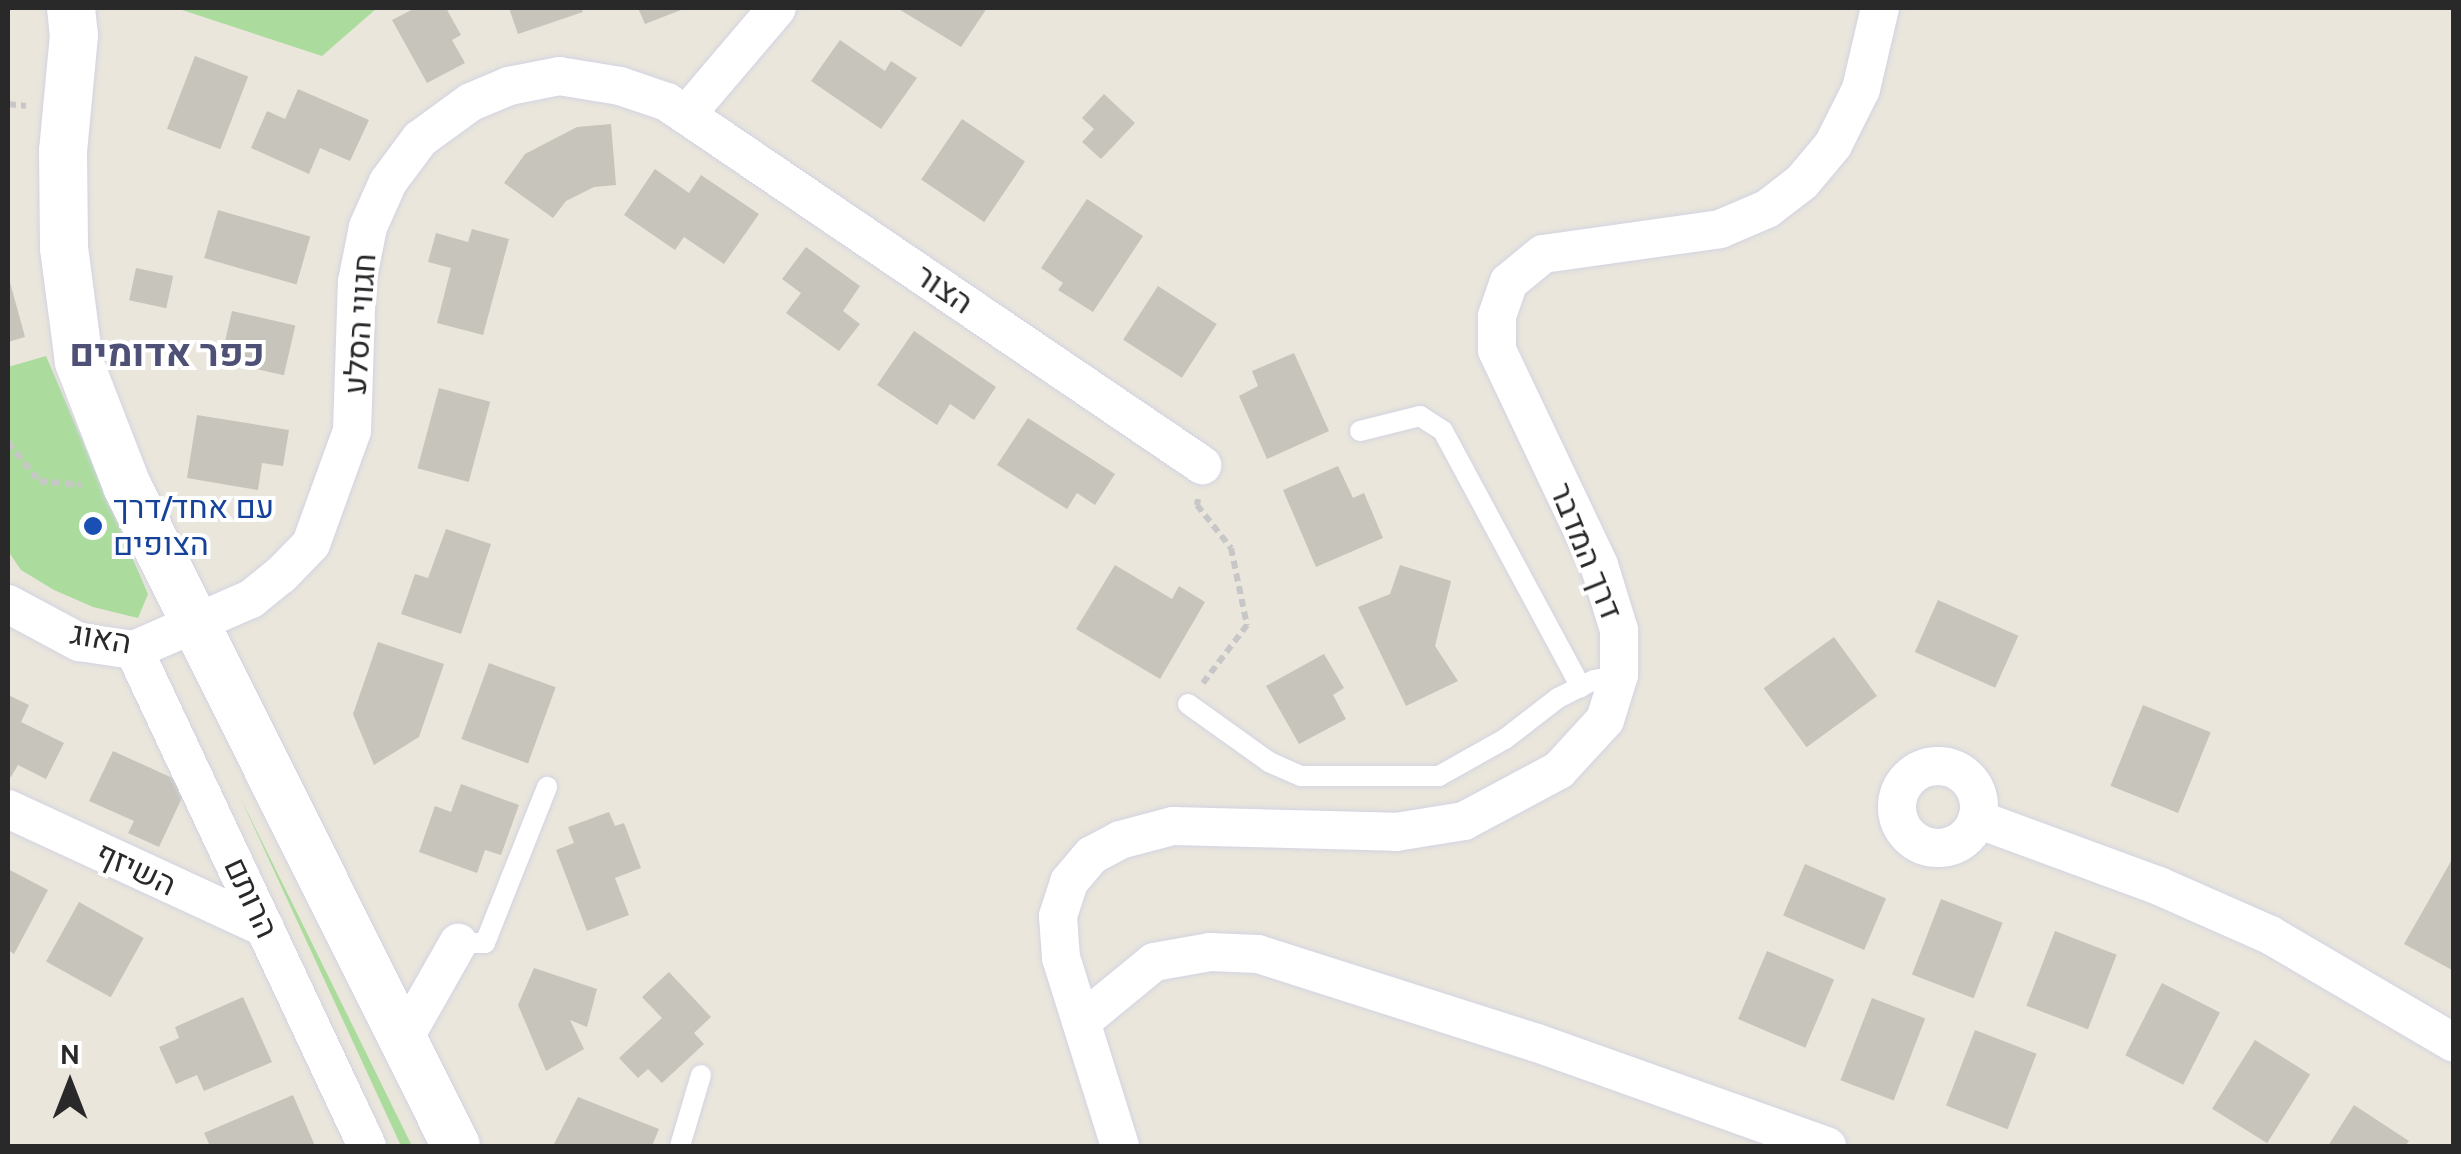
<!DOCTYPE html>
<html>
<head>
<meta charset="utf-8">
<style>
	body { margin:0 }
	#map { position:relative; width:2461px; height:1154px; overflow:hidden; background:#eae6dc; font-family:Cabin,Heebo,sans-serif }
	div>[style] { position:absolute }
	.green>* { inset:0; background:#abdc9d }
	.building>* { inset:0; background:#c6c4bb; transform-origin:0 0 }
	.path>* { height:6px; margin-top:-3px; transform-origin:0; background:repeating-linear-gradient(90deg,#c7c7c7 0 8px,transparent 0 13px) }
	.roads { filter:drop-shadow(0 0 2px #d2d3e1) drop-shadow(0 0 2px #d2d3e1) }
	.service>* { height:20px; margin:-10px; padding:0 10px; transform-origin:10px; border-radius:10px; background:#fff }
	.minor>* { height:38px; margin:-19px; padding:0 19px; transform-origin:19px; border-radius:19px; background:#fff }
	.minor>.ring { margin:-19px; padding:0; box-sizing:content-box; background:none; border:38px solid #fff; border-radius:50% }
	.tertiary>* { height:48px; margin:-24px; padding:0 24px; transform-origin:24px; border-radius:24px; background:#fff }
	.dots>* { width:28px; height:28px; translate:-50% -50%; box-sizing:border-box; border:5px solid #fff; border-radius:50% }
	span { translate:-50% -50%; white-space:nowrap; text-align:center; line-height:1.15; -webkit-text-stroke:8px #fff; paint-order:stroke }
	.street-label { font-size:32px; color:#292929 }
	.transit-label { font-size:32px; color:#164399 }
	.left { translate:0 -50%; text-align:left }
	.quarter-label { font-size:38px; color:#4e5076; font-weight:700 }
	.frame { position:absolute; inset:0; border:10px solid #292929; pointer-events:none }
	.north { position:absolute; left:20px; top:1034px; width:100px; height:100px; -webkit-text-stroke:8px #fff; paint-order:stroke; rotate:0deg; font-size:28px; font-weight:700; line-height:40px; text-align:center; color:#292929 }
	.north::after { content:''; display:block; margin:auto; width:35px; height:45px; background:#292929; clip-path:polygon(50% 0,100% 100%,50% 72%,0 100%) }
</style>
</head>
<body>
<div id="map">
	<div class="green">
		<i style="clip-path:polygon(176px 8px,377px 8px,322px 56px)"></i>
		<i style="clip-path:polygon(46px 356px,148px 594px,138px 618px,93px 607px,54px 590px,21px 570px,8px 551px,8px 367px)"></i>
		<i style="clip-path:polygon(240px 797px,412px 1146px,401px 1146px)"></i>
	</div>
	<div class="building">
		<i style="clip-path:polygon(415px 8px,446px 8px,461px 35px,452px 40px,465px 63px,427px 83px,392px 20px)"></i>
		<i style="clip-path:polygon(509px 8px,581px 8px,583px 12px,518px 34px)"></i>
		<i style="clip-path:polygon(638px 8px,686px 8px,645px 24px)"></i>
		<i style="clip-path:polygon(897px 8px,987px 8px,961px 47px)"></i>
		<i style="clip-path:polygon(840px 40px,885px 71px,891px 61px,917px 78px,881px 129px,811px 81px)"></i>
		<i style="left:195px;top:56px;width:57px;height:78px;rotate:21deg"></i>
		<i style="clip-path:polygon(298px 89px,369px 120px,350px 161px,320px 148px,309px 174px,251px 148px,267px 111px,285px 119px)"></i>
		<i style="clip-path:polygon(1104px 94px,1135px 123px,1101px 159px,1082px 142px,1094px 129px,1082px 118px)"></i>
		<i style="left:962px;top:119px;width:76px;height:73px;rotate:34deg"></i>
		<i style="clip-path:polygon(611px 124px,616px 185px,594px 187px,566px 201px,553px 218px,504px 183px,525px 154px,577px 127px)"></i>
		<i style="clip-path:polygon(655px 169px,689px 193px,701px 175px,759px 214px,724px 264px,684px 237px,675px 250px,624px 215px)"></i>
		<i style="clip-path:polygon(1087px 199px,1143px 236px,1093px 312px,1058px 290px,1063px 283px,1041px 268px)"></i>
		<i style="left:218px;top:210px;width:96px;height:50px;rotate:16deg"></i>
		<i style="clip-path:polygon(472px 229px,509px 239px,483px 335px,437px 323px,451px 268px,428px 262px,436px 233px,468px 242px)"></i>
		<i style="clip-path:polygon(806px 247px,860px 286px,843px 311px,860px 324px,839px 351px,786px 313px,801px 293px,782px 279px)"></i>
		<i style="left:136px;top:268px;width:38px;height:33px;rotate:12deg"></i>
		<i style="clip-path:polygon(8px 275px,25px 337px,8px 342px)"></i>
		<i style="left:1158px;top:286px;width:70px;height:64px;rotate:33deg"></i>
		<i style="left:232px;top:311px;width:65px;height:51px;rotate:13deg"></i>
		<i style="clip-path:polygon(914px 331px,996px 387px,974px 420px,950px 404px,937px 425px,877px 385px)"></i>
		<i style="clip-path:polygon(1294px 353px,1329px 431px,1267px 459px,1239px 396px,1258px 386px,1252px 371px)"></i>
		<i style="left:439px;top:388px;width:53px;height:83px;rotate:15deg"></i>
		<i style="clip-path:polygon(197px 415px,289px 430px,283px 466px,262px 463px,258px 490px,187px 478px)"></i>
		<i style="clip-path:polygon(1028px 418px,1115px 474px,1095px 505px,1077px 493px,1067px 509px,997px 465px)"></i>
		<i style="clip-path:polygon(1338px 466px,1353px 498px,1364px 493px,1383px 538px,1316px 567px,1283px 490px)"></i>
		<i style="clip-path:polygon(446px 529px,491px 544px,461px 634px,401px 614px,415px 574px,428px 578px)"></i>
		<i style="clip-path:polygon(1115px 565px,1172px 599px,1179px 586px,1205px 602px,1160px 679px,1076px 629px)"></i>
		<i style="clip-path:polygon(1400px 565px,1451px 581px,1435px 646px,1458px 681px,1406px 706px,1358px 607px,1390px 594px)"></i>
		<i style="left:1938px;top:600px;width:88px;height:57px;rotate:24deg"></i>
		<i style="left:1834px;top:637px;width:73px;height:87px;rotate:54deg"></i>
		<i style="clip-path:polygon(378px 642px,444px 664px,419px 737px,374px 765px,353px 714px)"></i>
		<i style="clip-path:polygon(1324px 654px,1344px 688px,1333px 695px,1346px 719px,1299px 744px,1266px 686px)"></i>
		<i style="left:489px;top:663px;width:71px;height:81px;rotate:20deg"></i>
		<i style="clip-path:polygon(8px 695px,29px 705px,21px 722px,64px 743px,46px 779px,18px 765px,11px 777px,8px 775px)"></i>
		<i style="left:2143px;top:705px;width:73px;height:87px;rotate:22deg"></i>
		<i style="clip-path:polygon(113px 751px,188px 785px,159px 847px,128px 833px,134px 821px,89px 801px)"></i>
		<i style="clip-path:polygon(461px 784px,519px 805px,501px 855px,485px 850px,477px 873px,419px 852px,435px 806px,451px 812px)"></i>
		<i style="clip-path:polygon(609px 812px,615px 826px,624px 823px,641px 868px,615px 878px,629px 915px,587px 931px,556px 850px,574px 843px,568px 827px)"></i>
		<i style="clip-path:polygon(2454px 856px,2454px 971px,2404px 944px)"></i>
		<i style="left:1805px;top:864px;width:88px;height:56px;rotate:23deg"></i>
		<i style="clip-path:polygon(8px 869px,48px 890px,14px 954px,8px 950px)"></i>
		<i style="left:1941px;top:899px;width:66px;height:81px;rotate:21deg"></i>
		<i style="left:79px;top:902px;width:74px;height:68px;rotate:29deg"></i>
		<i style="left:2055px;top:931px;width:66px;height:80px;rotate:21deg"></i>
		<i style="left:1767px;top:951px;width:73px;height:74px;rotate:23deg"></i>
		<i style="clip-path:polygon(534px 968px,597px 989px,587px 1027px,570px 1020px,584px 1049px,546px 1071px,518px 1005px)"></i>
		<i style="clip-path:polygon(669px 972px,711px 1017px,694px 1033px,704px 1044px,662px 1083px,648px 1069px,638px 1078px,619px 1058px,662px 1018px,642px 997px)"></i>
		<i style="left:2162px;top:983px;width:65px;height:81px;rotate:27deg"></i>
		<i style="clip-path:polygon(243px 997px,272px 1062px,204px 1091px,197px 1075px,176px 1084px,159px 1047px,179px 1038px,175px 1027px)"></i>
		<i style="left:1872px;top:998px;width:57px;height:88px;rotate:21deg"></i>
		<i style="left:1975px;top:1030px;width:66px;height:81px;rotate:21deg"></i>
		<i style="left:2255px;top:1040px;width:65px;height:81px;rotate:32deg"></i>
		<i style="clip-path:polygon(293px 1095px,315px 1146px,210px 1146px,204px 1133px)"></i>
		<i style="clip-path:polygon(578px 1097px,659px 1129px,652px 1146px,553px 1146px)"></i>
		<i style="clip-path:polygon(2354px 1105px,2409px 1141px,2405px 1146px,2328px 1146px)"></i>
	</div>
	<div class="path">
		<i style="left:8px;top:104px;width:18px;rotate:6deg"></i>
		<i style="left:8px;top:442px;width:50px;rotate:51.5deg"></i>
		<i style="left:39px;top:481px;width:43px;rotate:5.3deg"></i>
		<i style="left:1198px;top:499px;width:6px;rotate:99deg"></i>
		<i style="left:1197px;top:505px;width:55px;rotate:51.7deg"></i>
		<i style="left:1231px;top:548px;width:79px;rotate:78.3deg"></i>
		<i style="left:1247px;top:625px;width:73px;rotate:127.2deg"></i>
	</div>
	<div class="roads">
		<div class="service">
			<i style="left:1360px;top:431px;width:62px;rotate:-14deg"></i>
			<i style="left:1420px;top:416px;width:27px;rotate:33deg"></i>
			<i style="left:1443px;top:431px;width:291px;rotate:61.7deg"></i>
			<i style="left:1188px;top:704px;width:100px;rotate:35.6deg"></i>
			<i style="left:1269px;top:762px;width:35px;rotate:24deg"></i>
			<i style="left:1301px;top:776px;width:138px"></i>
			<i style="left:1439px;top:776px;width:76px;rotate:-29.3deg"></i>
			<i style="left:1505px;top:739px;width:67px;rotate:-37.7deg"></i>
			<i style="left:1558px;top:698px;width:40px;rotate:-26.6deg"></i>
			<i style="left:1594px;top:680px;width:25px;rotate:-11deg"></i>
			<i style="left:458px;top:943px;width:27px"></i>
			<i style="left:485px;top:943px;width:168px;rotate:-68.3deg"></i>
			<i style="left:680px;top:1146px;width:74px;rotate:-73.5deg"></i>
		</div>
		<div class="minor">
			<i style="left:686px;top:115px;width:140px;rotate:-49.6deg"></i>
			<i style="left:8px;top:604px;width:81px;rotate:28.2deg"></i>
			<i style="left:79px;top:642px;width:56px;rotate:8.3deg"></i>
			<i style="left:134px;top:650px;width:128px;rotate:-23.6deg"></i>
			<i style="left:251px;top:599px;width:38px;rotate:-39deg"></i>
			<i style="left:281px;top:575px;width:43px;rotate:-45.9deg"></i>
			<i style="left:311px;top:544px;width:120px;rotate:-70.1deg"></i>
			<i style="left:352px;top:431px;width:149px;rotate:-88.1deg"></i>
			<i style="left:357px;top:282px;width:56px;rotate:-78.7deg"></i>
			<i style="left:368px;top:227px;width:49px;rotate:-66deg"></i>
			<i style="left:388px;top:182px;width:54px;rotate:-53.3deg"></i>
			<i style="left:420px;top:139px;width:63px;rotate:-36deg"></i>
			<i style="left:471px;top:102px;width:41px;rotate:-22.8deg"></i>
			<i style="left:509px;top:86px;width:51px;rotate:-11.3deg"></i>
			<i style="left:559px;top:76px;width:62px;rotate:9.3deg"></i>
			<i style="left:620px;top:86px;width:50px;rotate:18.8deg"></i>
			<i style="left:667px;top:102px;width:647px;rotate:34.16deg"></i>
			<i style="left:134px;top:650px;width:548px;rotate:64.84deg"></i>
			<i class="ring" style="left:1897px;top:766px;width:44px;height:44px"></i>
			<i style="left:8px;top:809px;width:283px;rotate:24.8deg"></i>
			<i style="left:1977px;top:819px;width:194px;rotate:20.2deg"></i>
			<i style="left:2159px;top:886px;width:121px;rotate:23.8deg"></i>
			<i style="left:2270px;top:935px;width:213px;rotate:30.4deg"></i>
			<i style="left:1081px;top:1022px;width:94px;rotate:-39.4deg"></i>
			<i style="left:1154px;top:962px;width:57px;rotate:-10.1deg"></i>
			<i style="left:1210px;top:952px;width:48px;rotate:2.4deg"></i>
			<i style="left:1258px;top:954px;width:293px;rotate:17.7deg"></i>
			<i style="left:1537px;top:1043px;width:308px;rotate:19.6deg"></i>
			<i style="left:403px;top:1040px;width:112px;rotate:-60.4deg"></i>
			<i style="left:1120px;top:1146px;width:197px;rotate:-107.4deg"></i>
			<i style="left:1061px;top:958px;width:42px;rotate:-94.1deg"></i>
			<i style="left:1058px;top:916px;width:36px;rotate:-72deg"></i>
			<i style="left:1069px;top:882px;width:35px;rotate:-50deg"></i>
			<i style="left:1092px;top:855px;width:32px;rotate:-28deg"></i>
			<i style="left:1120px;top:840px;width:55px;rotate:-14.8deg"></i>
			<i style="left:1173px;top:826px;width:223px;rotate:1.5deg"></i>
			<i style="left:1396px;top:832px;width:69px;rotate:-9.2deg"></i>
			<i style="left:1464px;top:821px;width:108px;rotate:-28.2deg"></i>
			<i style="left:1559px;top:770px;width:68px;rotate:-47.4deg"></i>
			<i style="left:1605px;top:720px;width:47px;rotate:-72.7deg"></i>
			<i style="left:1619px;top:675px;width:45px;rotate:-90deg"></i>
			<i style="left:1619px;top:630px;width:68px;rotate:-107.1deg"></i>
			<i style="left:1599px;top:565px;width:238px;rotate:-115.4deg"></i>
			<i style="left:1497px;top:350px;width:34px;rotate:-90deg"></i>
			<i style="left:1497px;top:316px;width:36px;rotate:-71deg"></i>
			<i style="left:1509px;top:282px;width:44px;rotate:-39.5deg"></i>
			<i style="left:1543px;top:254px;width:179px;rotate:-8deg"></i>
			<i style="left:1720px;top:229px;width:51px;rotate:-23.1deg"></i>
			<i style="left:1767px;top:209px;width:44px;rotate:-37.6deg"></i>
			<i style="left:1802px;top:182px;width:48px;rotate:-50deg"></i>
			<i style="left:1833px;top:145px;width:63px;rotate:-63.4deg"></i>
			<i style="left:1861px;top:89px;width:83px;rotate:-76.8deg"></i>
		</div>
		<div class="tertiary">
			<i style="left:71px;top:8px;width:27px;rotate:84deg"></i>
			<i style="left:74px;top:35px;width:117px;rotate:95.4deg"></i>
			<i style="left:63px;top:151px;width:97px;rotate:89.4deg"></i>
			<i style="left:64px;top:248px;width:115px;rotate:82.5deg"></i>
			<i style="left:79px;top:362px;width:133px;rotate:68.8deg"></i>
			<i style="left:127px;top:486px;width:737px;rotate:63.5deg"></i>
		</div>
	</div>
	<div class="dots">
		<i style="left:93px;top:526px;background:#1a4fb4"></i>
	</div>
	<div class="street-label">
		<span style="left:944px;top:289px;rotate:34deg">הצור</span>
		<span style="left:360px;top:324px;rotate:-86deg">חגווי הסלע</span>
		<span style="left:1586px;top:551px;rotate:68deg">דרך המדבר</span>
		<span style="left:101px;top:638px;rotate:10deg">האוג</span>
		<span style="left:136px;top:869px;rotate:25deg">השיזף</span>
		<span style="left:251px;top:898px;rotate:65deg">הרותם</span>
	</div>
	<div class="transit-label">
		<span class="left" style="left:113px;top:526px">עם אחד/דרך<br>הצופים</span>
	</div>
	<div class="quarter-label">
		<span style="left:167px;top:353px">כפר אדומים</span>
	</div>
	<div class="frame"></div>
	<div class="north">N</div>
</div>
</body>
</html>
